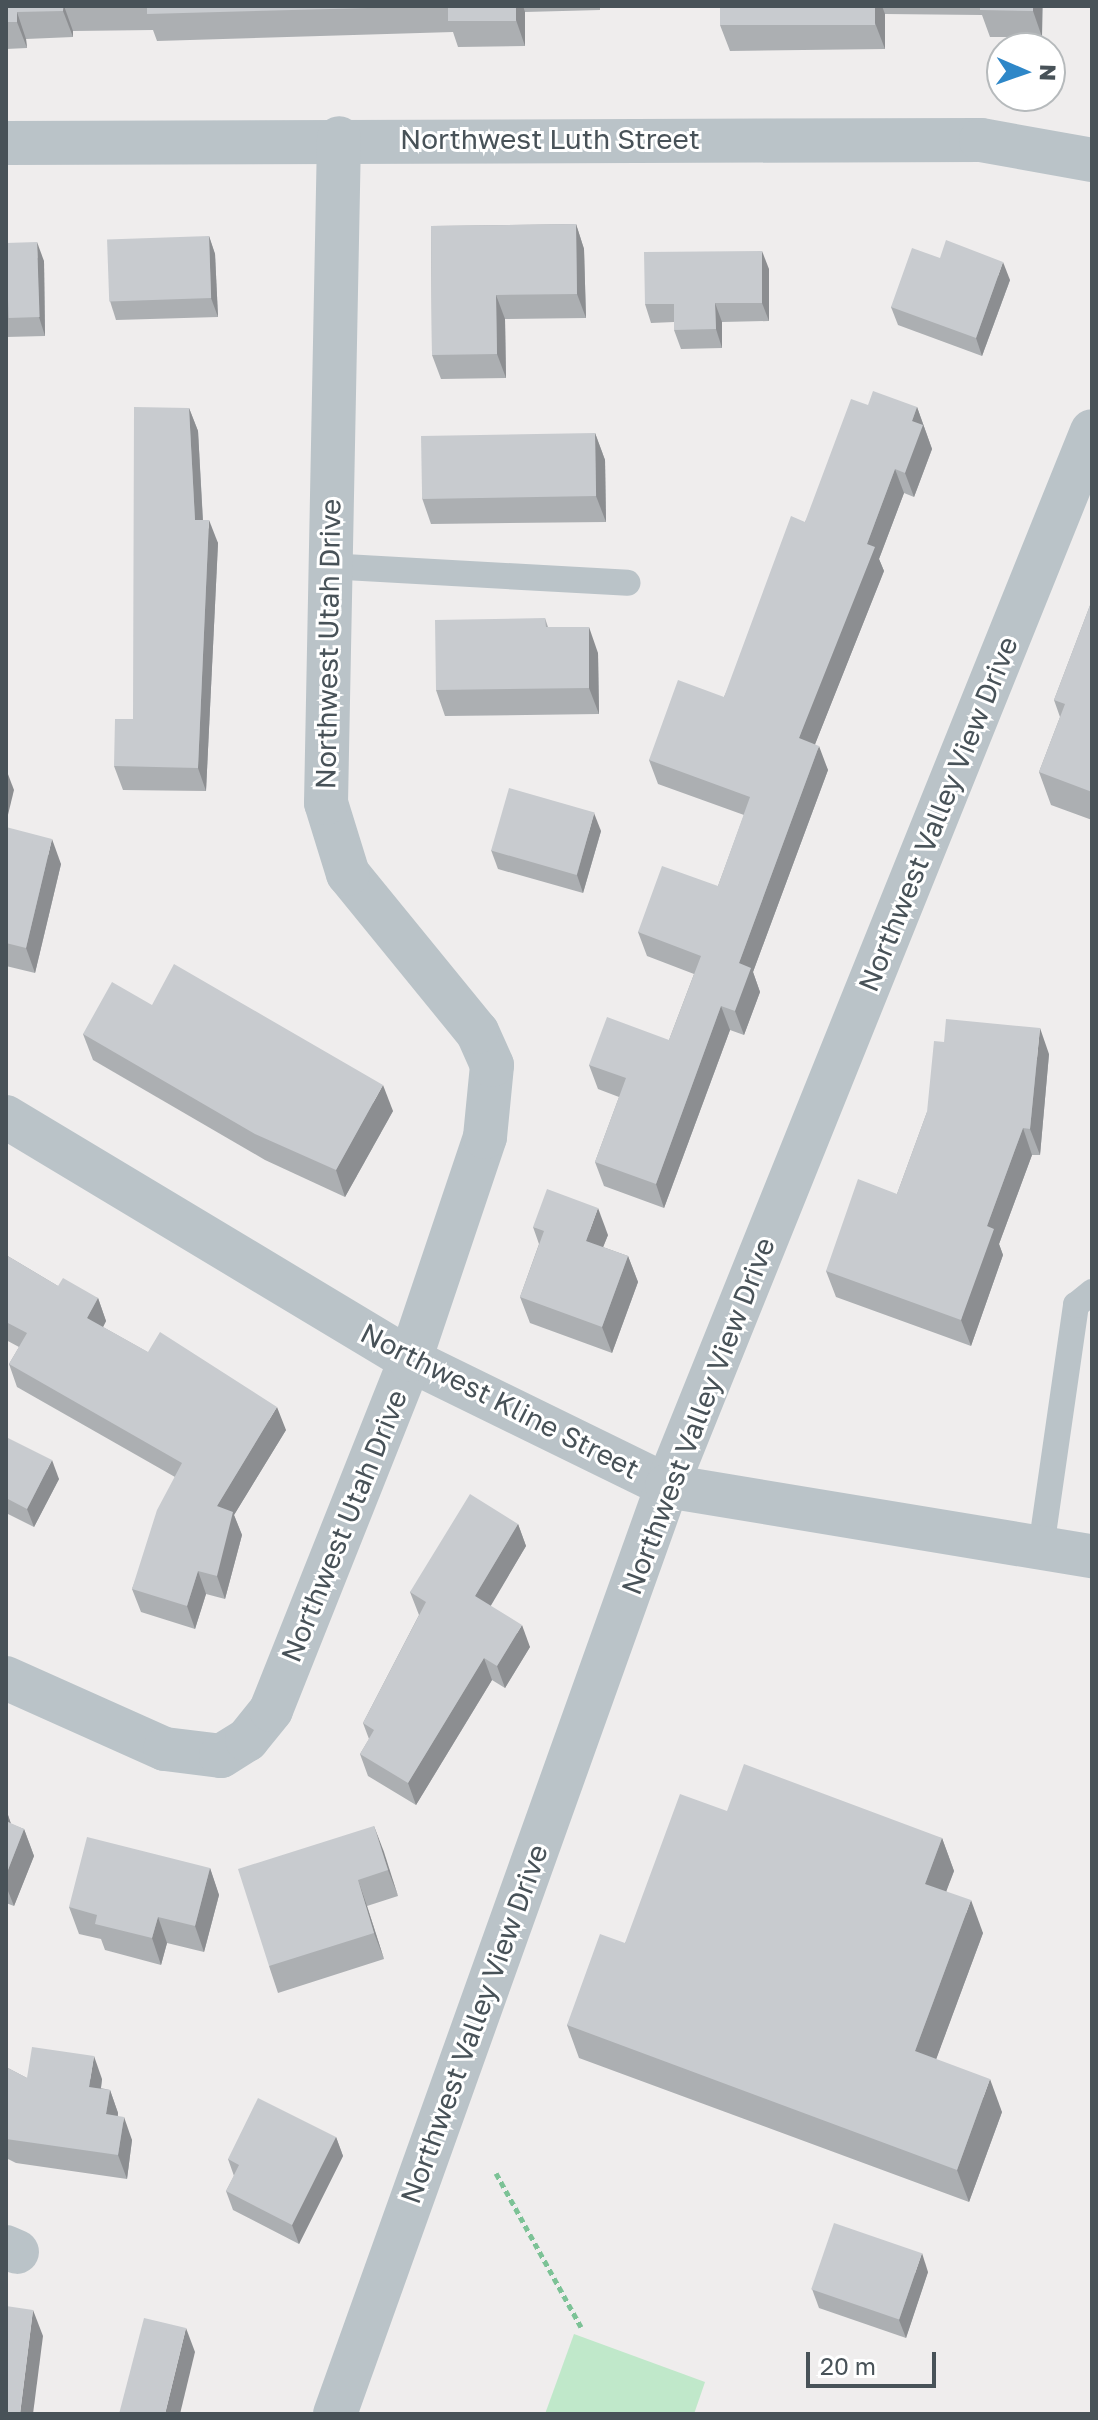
<!DOCTYPE html>
<html>
<head>
<meta charset="utf-8">
<style>
	body { margin:0 }
	#map { position:relative; width:1098px; height:2420px; overflow:hidden; background:#efeded; font-family:"Golos Text",sans-serif }
	div>[style] { position:absolute }
	.green>* { inset:0; background:#c0e8ca }
	.path>* { height:5px; margin-top:-2.5px; transform-origin:0; background:repeating-linear-gradient(90deg,#7cc296 0 6px,transparent 0 10px) }
	.service>* { height:26px; margin:-13px; padding:0 13px; transform-origin:13px; border-radius:13px; background:#bac3c8 }
	.minor>* { height:44px; margin:-22px; padding:0 22px; transform-origin:22px; border-radius:22px; background:#bac3c8 }
	.tertiary>* { height:44px; margin:-22px; padding:0 22px; transform-origin:22px; border-radius:22px; background:#bac3c8 }
	.wall>* { inset:0; background:#acafb2 }
	.shaded-wall>* { inset:0; background:#8c8e91 }
	.building>* { inset:0; background:#c8cbcf; transform-origin:0 0 }
	span { translate:-50% -50%; white-space:nowrap; text-align:center; line-height:1.15; -webkit-text-stroke:6px #fff; paint-order:stroke }
	.street-label { font-size:28px; color:#485258 }
	.frame { position:absolute; inset:0; border:8px solid #485258; pointer-events:none }
	.north { position:absolute; left:986px; top:32px; width:80px; height:80px; box-sizing:border-box; background:#fff; border:2px solid #b6babc; border-radius:50%; rotate:92deg; font-size:22px; font-weight:700; line-height:32px; text-align:center; color:#485258 }
	.north::after { content:''; display:block; margin:auto; width:28px; height:36px; background:#2e87c8; clip-path:polygon(50% 0,100% 100%,50% 72%,0 100%) }
	.scale { position:absolute; left:806px; top:2352px; width:130px; height:36px; box-sizing:border-box; border:4px solid #485258; border-top:0; padding-left:10px; font-size:24px; line-height:28px; white-space:nowrap; color:#485258; -webkit-text-stroke:6px #fff; paint-order:stroke }
</style>
</head>
<body>
<div id="map">
	<div class="green">
		<i style="clip-path:polygon(574px 2334px,705px 2382px,694px 2414px,545px 2414px)"></i>
	</div>
	<div class="path">
		<i style="left:496px;top:2173px;width:176px;rotate:61.1deg"></i>
	</div>
	<div class="service">
		<i style="left:327px;top:566px;width:301px;rotate:3.2deg"></i>
		<i style="left:1041px;top:1548px;width:246px;rotate:-81.8deg"></i>
		<i style="left:1076px;top:1305px;width:21px;rotate:-39deg"></i>
	</div>
	<div class="minor">
		<i style="left:6px;top:143px;width:975px;rotate:-0.18deg"></i>
		<i style="left:981px;top:140px;width:113px;rotate:10.2deg"></i>
		<i style="left:6px;top:1117px;width:471px;rotate:31deg"></i>
		<i style="left:410px;top:1360px;width:286px;rotate:26.1deg"></i>
		<i style="left:667px;top:1486px;width:1137px;rotate:-68.06deg"></i>
		<i style="left:6px;top:1678px;width:174px;rotate:24.1deg"></i>
		<i style="left:165px;top:1749px;width:56px;rotate:7.1deg"></i>
		<i style="left:221px;top:1756px;width:31px;rotate:-32deg"></i>
		<i style="left:247px;top:1740px;width:38px;rotate:-51deg"></i>
		<i style="left:271px;top:1710px;width:377px;rotate:-68.3deg"></i>
		<i style="left:410px;top:1360px;width:235px;rotate:-71.4deg"></i>
		<i style="left:485px;top:1137px;width:72px;rotate:-84.4deg"></i>
		<i style="left:492px;top:1065px;width:36px;rotate:-114deg"></i>
		<i style="left:477px;top:1032px;width:204px;rotate:-129.2deg"></i>
		<i style="left:348px;top:874px;width:74px;rotate:-107.2deg"></i>
		<i style="left:326px;top:803px;width:665px;rotate:-88.88deg"></i>
		<i style="left:6px;top:2247px;width:12px;rotate:24deg"></i>
	</div>
	<div class="tertiary">
		<i style="left:335px;top:2414px;width:986px;rotate:-70.31deg"></i>
		<i style="left:667px;top:1486px;width:431px;rotate:9.4deg"></i>
	</div>
	<div class="wall">
		<i style="clip-path:polygon(6px 6px,600px 6px,600px 10px,525px 12px,525px 46px,458px 47px,453px 32px,157px 41px,153px 30px,73px 31px,73px 37px,26px 39px,27px 48px,6px 49px)"></i>
		<i style="clip-path:polygon(720px 6px,1092px 6px,1092px 7px,1043px 7px,1042px 37px,990px 37px,982px 15px,885px 14px,885px 49px,730px 51px,720px 25px)"></i>
		<i style="clip-path:polygon(576px 224px,584px 249px,586px 318px,505px 319px,506px 378px,441px 379px,432px 355px,431px 226px)"></i>
		<i style="clip-path:polygon(209px 236px,215px 254px,218px 317px,116px 320px,110px 301px)"></i>
		<i style="clip-path:polygon(6px 243px,44px 261px,45px 336px,6px 337px)"></i>
		<i style="clip-path:polygon(940px 258px,1010px 280px,982px 356px,898px 325px,891px 307px)"></i>
		<i style="clip-path:polygon(769px 269px,769px 321px,722px 322px,722px 348px,681px 349px,674px 330px,674px 322px,651px 323px,645px 304px)"></i>
		<i style="clip-path:polygon(868px 405px,917px 407px,932px 449px,914px 497px,904px 493px,879px 559px,884px 571px,815px 744px,828px 770px,753px 972px,760px 992px,744px 1035px,730px 1030px,664px 1208px,604px 1186px,595px 1162px,619px 1097px,598px 1089px,589px 1065px,669px 1040px,694px 974px,647px 956px,638px 932px,718px 886px,744px 815px,658px 784px,649px 760px,724px 697px,805px 522px)"></i>
		<i style="clip-path:polygon(189px 408px,198px 431px,203px 520px,218px 543px,206px 791px,123px 790px,114px 766px,133px 719px)"></i>
		<i style="clip-path:polygon(595px 433px,605px 460px,606px 522px,431px 524px,422px 498px)"></i>
		<i style="clip-path:polygon(1092px 600px,1092px 820px,1051px 805px,1039px 772px,1060px 717px,1054px 700px)"></i>
		<i style="clip-path:polygon(545px 618px,548px 627px,598px 653px,599px 714px,445px 716px,436px 690px)"></i>
		<i style="clip-path:polygon(6px 827px,61px 864px,35px 973px,6px 966px)"></i>
		<i style="clip-path:polygon(601px 831px,583px 893px,498px 869px,491px 850px)"></i>
		<i style="clip-path:polygon(152px 1005px,393px 1111px,345px 1197px,265px 1160px,93px 1060px,83px 1034px)"></i>
		<i style="clip-path:polygon(1049px 1054px,1040px 1155px,1032px 1155px,999px 1244px,1003px 1255px,971px 1346px,836px 1297px,826px 1271px,897px 1194px,927px 1112px)"></i>
		<i style="clip-path:polygon(533px 1227px,608px 1235px,603px 1247px,628px 1256px,638px 1282px,612px 1353px,530px 1323px,520px 1297px,539px 1244px)"></i>
		<i style="clip-path:polygon(6px 1255px,58px 1286px,98px 1298px,106px 1321px,103px 1327px,286px 1430px,234px 1515px,242px 1535px,225px 1599px,206px 1594px,195px 1629px,141px 1612px,132px 1589px,175px 1477px,17px 1387px,9px 1364px,19px 1347px,6px 1340px)"></i>
		<i style="clip-path:polygon(6px 1437px,59px 1479px,34px 1527px,6px 1513px)"></i>
		<i style="clip-path:polygon(518px 1524px,526px 1546px,490px 1606px,530px 1647px,505px 1688px,492px 1680px,416px 1805px,368px 1776px,360px 1754px,369px 1739px,363px 1723px,419px 1615px,410px 1592px)"></i>
		<i style="clip-path:polygon(6px 1809px,11px 1824px,24px 1829px,34px 1856px,14px 1906px,6px 1903px)"></i>
		<i style="clip-path:polygon(727px 1811px,942px 1838px,954px 1871px,946px 1891px,983px 1933px,936px 2059px,1002px 2112px,969px 2202px,579px 2058px,567px 2025px,625px 1943px)"></i>
		<i style="clip-path:polygon(374px 1826px,398px 1896px,367px 1906px,384px 1959px,278px 1993px,269px 1966px)"></i>
		<i style="clip-path:polygon(210px 1868px,219px 1895px,204px 1952px,167px 1943px,161px 1965px,105px 1950px,101px 1939px,79px 1934px,69px 1907px)"></i>
		<i style="clip-path:polygon(6px 2067px,27px 2078px,102px 2079px,101px 2088px,110px 2090px,118px 2113px,118px 2116px,132px 2140px,127px 2179px,16px 2163px,6px 2158px)"></i>
		<i style="clip-path:polygon(336px 2137px,343px 2156px,299px 2244px,233px 2210px,226px 2191px,234px 2176px,228px 2159px)"></i>
		<i style="clip-path:polygon(928px 2272px,906px 2338px,819px 2308px,812px 2289px)"></i>
	</div>
	<div class="shaded-wall">
		<i style="clip-path:polygon(64px 6px,73px 31px,73px 37px,63px 11px)"></i>
		<i style="clip-path:polygon(516px 6px,523px 6px,525px 12px,525px 46px,516px 20px)"></i>
		<i style="clip-path:polygon(875px 6px,882px 6px,885px 14px,885px 49px,875px 23px)"></i>
		<i style="clip-path:polygon(1033px 6px,1042px 6px,1042px 37px,1033px 11px)"></i>
		<i style="clip-path:polygon(17px 12px,26px 39px,27px 48px,17px 22px)"></i>
		<i style="clip-path:polygon(576px 224px,584px 249px,586px 318px,577px 294px)"></i>
		<i style="clip-path:polygon(209px 236px,215px 254px,218px 317px,211px 298px)"></i>
		<i style="clip-path:polygon(37px 242px,44px 261px,45px 336px,39px 317px)"></i>
		<i style="clip-path:polygon(762px 251px,769px 269px,769px 321px,762px 303px)"></i>
		<i style="clip-path:polygon(1003px 262px,1010px 280px,982px 356px,976px 338px)"></i>
		<i style="clip-path:polygon(496px 295px,505px 319px,506px 378px,497px 354px)"></i>
		<i style="clip-path:polygon(715px 303px,722px 322px,722px 348px,716px 329px)"></i>
		<i style="clip-path:polygon(917px 407px,932px 449px,914px 497px,905px 473px,912px 421px)"></i>
		<i style="clip-path:polygon(189px 408px,198px 431px,204px 543px,195px 520px)"></i>
		<i style="clip-path:polygon(595px 433px,605px 460px,606px 522px,596px 496px)"></i>
		<i style="clip-path:polygon(895px 469px,904px 493px,879px 559px,884px 571px,808px 762px,799px 738px,867px 544px)"></i>
		<i style="clip-path:polygon(209px 520px,218px 543px,206px 791px,198px 768px)"></i>
		<i style="clip-path:polygon(589px 627px,598px 653px,599px 714px,589px 688px)"></i>
		<i style="clip-path:polygon(819px 746px,828px 770px,753px 972px,760px 992px,744px 1035px,735px 1011px,739px 963px)"></i>
		<i style="clip-path:polygon(6px 769px,14px 790px,6px 823px)"></i>
		<i style="clip-path:polygon(594px 813px,601px 831px,583px 893px,577px 875px)"></i>
		<i style="clip-path:polygon(52px 839px,61px 864px,35px 973px,26px 948px)"></i>
		<i style="clip-path:polygon(721px 1006px,730px 1030px,664px 1208px,656px 1184px)"></i>
		<i style="clip-path:polygon(1040px 1028px,1049px 1054px,1040px 1155px,1030px 1129px)"></i>
		<i style="clip-path:polygon(383px 1085px,393px 1111px,345px 1197px,336px 1170px)"></i>
		<i style="clip-path:polygon(1023px 1128px,1032px 1155px,999px 1244px,1003px 1255px,971px 1346px,961px 1320px,987px 1226px)"></i>
		<i style="clip-path:polygon(598px 1208px,608px 1235px,595px 1267px,586px 1241px)"></i>
		<i style="clip-path:polygon(628px 1256px,638px 1282px,612px 1353px,602px 1327px)"></i>
		<i style="clip-path:polygon(98px 1298px,106px 1321px,96px 1341px,87px 1318px)"></i>
		<i style="clip-path:polygon(277px 1407px,286px 1430px,234px 1515px,242px 1535px,225px 1599px,217px 1576px,217px 1506px)"></i>
		<i style="clip-path:polygon(52px 1460px,59px 1479px,34px 1527px,27px 1509px)"></i>
		<i style="clip-path:polygon(518px 1524px,526px 1546px,483px 1619px,475px 1596px)"></i>
		<i style="clip-path:polygon(198px 1571px,206px 1594px,195px 1629px,187px 1606px)"></i>
		<i style="clip-path:polygon(522px 1625px,530px 1647px,505px 1688px,497px 1666px)"></i>
		<i style="clip-path:polygon(484px 1658px,492px 1680px,416px 1805px,408px 1783px)"></i>
		<i style="clip-path:polygon(6px 1809px,13px 1830px,6px 1841px)"></i>
		<i style="clip-path:polygon(374px 1826px,384px 1852px,398px 1896px,388px 1870px)"></i>
		<i style="clip-path:polygon(24px 1829px,34px 1856px,14px 1906px,6px 1886px,6px 1875px)"></i>
		<i style="clip-path:polygon(942px 1838px,954px 1871px,937px 1916px,925px 1884px)"></i>
		<i style="clip-path:polygon(210px 1868px,219px 1895px,204px 1952px,195px 1926px)"></i>
		<i style="clip-path:polygon(358px 1880px,367px 1906px,384px 1959px,374px 1933px)"></i>
		<i style="clip-path:polygon(971px 1900px,983px 1933px,927px 2084px,915px 2051px)"></i>
		<i style="clip-path:polygon(158px 1917px,167px 1943px,161px 1965px,152px 1938px)"></i>
		<i style="clip-path:polygon(94px 2056px,102px 2079px,98px 2110px,89px 2087px)"></i>
		<i style="clip-path:polygon(990px 2079px,1002px 2112px,969px 2202px,957px 2170px)"></i>
		<i style="clip-path:polygon(110px 2090px,118px 2113px,115px 2137px,106px 2114px)"></i>
		<i style="clip-path:polygon(124px 2117px,132px 2140px,127px 2179px,118px 2155px)"></i>
		<i style="clip-path:polygon(336px 2137px,343px 2156px,299px 2244px,292px 2225px)"></i>
		<i style="clip-path:polygon(922px 2253px,928px 2272px,906px 2338px,899px 2320px)"></i>
		<i style="clip-path:polygon(33px 2310px,43px 2336px,33px 2414px,20px 2414px)"></i>
		<i style="clip-path:polygon(186px 2328px,195px 2352px,180px 2414px,165px 2414px)"></i>
	</div>
	<div class="building">
		<i style="clip-path:polygon(6px 6px,63px 6px,63px 11px,17px 12px,17px 22px,6px 22px)"></i>
		<i style="clip-path:polygon(147px 6px,444px 6px,147px 14px)"></i>
		<i style="left:448px;top:6px;width:68px;height:15px"></i>
		<i style="left:720px;top:6px;width:155px;height:19px"></i>
		<i style="clip-path:polygon(980px 6px,1033px 6px,1033px 11px,980px 10px)"></i>
		<i style="clip-path:polygon(576px 224px,577px 294px,496px 295px,497px 354px,432px 355px,431px 226px)"></i>
		<i style="left:209px;top:236px;width:62px;height:102px;rotate:88deg"></i>
		<i style="clip-path:polygon(946px 240px,1003px 262px,976px 338px,891px 307px,912px 248px,940px 258px)"></i>
		<i style="left:37px;top:242px;width:75px;height:31px;rotate:88deg"></i>
		<i style="clip-path:polygon(762px 251px,762px 303px,715px 303px,716px 329px,674px 330px,674px 304px,645px 304px,644px 252px)"></i>
		<i style="clip-path:polygon(873px 391px,917px 407px,912px 421px,923px 425px,905px 473px,895px 469px,867px 544px,875px 547px,799px 738px,819px 746px,739px 963px,751px 968px,735px 1011px,721px 1006px,656px 1184px,595px 1162px,626px 1078px,589px 1065px,607px 1017px,669px 1040px,701px 956px,638px 932px,662px 866px,718px 886px,750px 797px,649px 760px,678px 680px,724px 697px,791px 516px,805px 522px,851px 399px,868px 405px)"></i>
		<i style="clip-path:polygon(134px 407px,189px 408px,195px 520px,209px 520px,198px 768px,114px 766px,115px 719px,133px 719px)"></i>
		<i style="left:595px;top:433px;width:63px;height:174px;rotate:89deg"></i>
		<i style="clip-path:polygon(1092px 600px,1092px 792px,1039px 772px,1065px 704px,1054px 700px)"></i>
		<i style="clip-path:polygon(545px 618px,546px 627px,589px 627px,589px 688px,436px 690px,435px 620px)"></i>
		<i style="left:509px;top:788px;width:89px;height:65px;rotate:16deg"></i>
		<i style="clip-path:polygon(6px 827px,52px 839px,26px 948px,6px 943px)"></i>
		<i style="clip-path:polygon(174px 964px,383px 1085px,336px 1170px,255px 1134px,83px 1034px,112px 982px,152px 1005px)"></i>
		<i style="clip-path:polygon(946px 1019px,1040px 1028px,1030px 1129px,1023px 1128px,987px 1226px,994px 1229px,961px 1320px,826px 1271px,858px 1179px,897px 1194px,927px 1112px,934px 1041px,944px 1042px)"></i>
		<i style="clip-path:polygon(547px 1189px,598px 1208px,586px 1241px,628px 1256px,602px 1327px,520px 1297px,544px 1231px,533px 1227px)"></i>
		<i style="clip-path:polygon(6px 1255px,58px 1286px,63px 1278px,98px 1298px,87px 1318px,148px 1352px,160px 1332px,277px 1407px,217px 1506px,233px 1512px,217px 1576px,198px 1571px,187px 1606px,132px 1589px,157px 1510px,182px 1463px,9px 1364px,27px 1333px,6px 1322px)"></i>
		<i style="clip-path:polygon(6px 1437px,52px 1460px,27px 1509px,6px 1498px)"></i>
		<i style="clip-path:polygon(470px 1494px,518px 1524px,475px 1596px,522px 1625px,497px 1666px,484px 1658px,408px 1783px,360px 1754px,374px 1730px,363px 1723px,426px 1602px,410px 1592px)"></i>
		<i style="clip-path:polygon(744px 1764px,942px 1838px,925px 1884px,971px 1900px,915px 2051px,990px 2079px,957px 2170px,567px 2025px,600px 1934px,625px 1943px,680px 1794px,727px 1811px)"></i>
		<i style="clip-path:polygon(6px 1821px,24px 1829px,6px 1875px)"></i>
		<i style="clip-path:polygon(374px 1826px,388px 1870px,358px 1880px,374px 1933px,269px 1966px,238px 1869px)"></i>
		<i style="clip-path:polygon(87px 1837px,210px 1868px,195px 1926px,158px 1917px,152px 1938px,95px 1924px,97px 1915px,69px 1907px)"></i>
		<i style="clip-path:polygon(32px 2047px,94px 2056px,89px 2087px,110px 2090px,106px 2114px,124px 2117px,118px 2155px,6px 2139px,6px 2067px,27px 2078px)"></i>
		<i style="clip-path:polygon(258px 2098px,336px 2137px,292px 2225px,226px 2191px,239px 2165px,228px 2159px)"></i>
		<i style="left:834px;top:2223px;width:93px;height:70px;rotate:19deg"></i>
		<i style="clip-path:polygon(6px 2306px,33px 2310px,20px 2414px,6px 2414px)"></i>
		<i style="clip-path:polygon(144px 2318px,186px 2328px,165px 2414px,119px 2414px)"></i>
	</div>
	<div class="street-label">
		<span style="left:550px;top:139px">Northwest Luth Street</span>
		<span style="left:328px;top:644px;rotate:-89deg">Northwest Utah Drive</span>
		<span style="left:938px;top:814px;rotate:-68deg">Northwest Valley View Drive</span>
		<span style="left:500px;top:1401px;rotate:27deg">Northwest Kline Street</span>
		<span style="left:698px;top:1416px;rotate:-69deg">Northwest Valley View Drive</span>
		<span style="left:344px;top:1526px;rotate:-68deg">Northwest Utah Drive</span>
		<span style="left:474px;top:2024px;rotate:-70deg">Northwest Valley View Drive</span>
	</div>
	<div class="frame"></div>
	<div class="north">N</div>
	<div class="scale">20 m</div>
</div>
</body>
</html>
